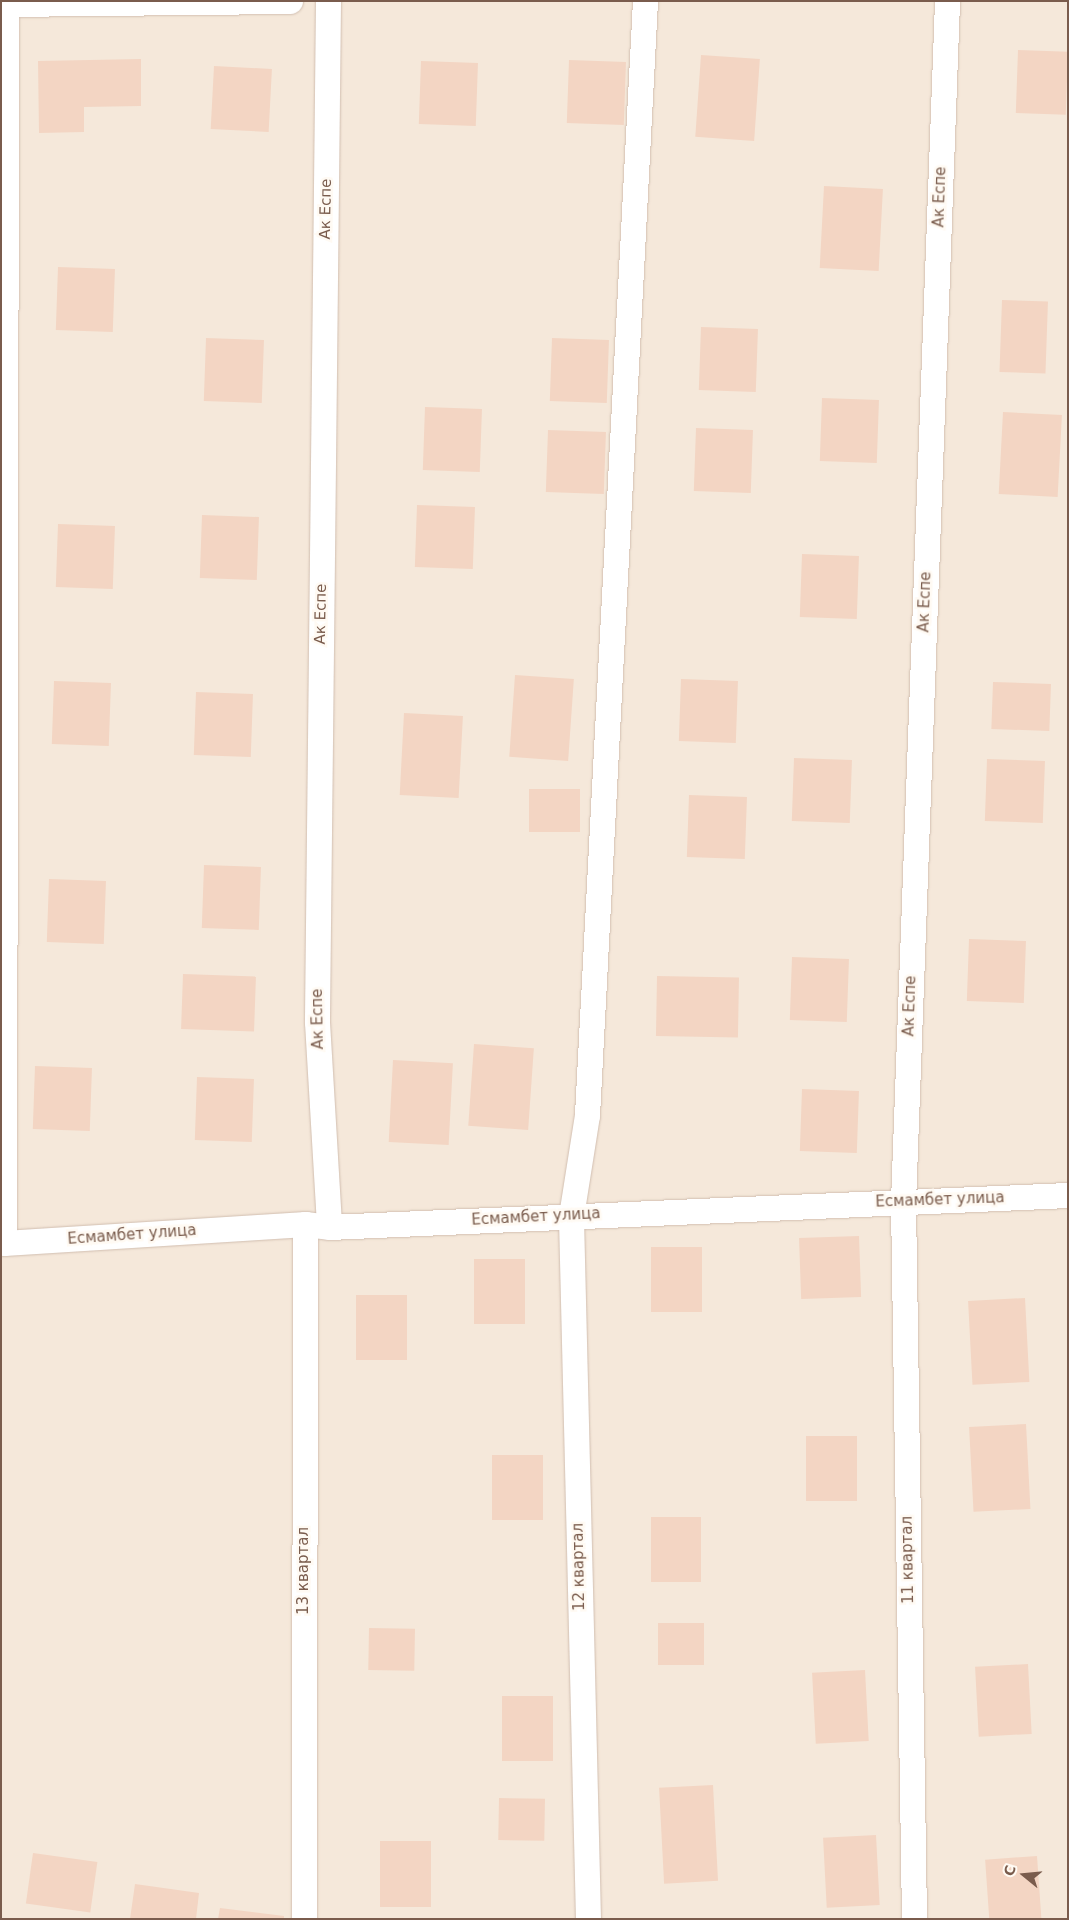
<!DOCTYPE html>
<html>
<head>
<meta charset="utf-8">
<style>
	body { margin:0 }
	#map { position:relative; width:1069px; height:1920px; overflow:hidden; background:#fdf6ec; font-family:"DejaVu Sans",sans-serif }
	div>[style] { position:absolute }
	.residential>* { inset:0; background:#f5e8da; transform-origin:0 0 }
	.building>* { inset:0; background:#f3d5c3; transform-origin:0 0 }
	.roads { filter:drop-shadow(0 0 1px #d1beb0) drop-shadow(0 0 1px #d1beb0) }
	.street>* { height:25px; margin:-12.5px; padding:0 12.5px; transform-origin:12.5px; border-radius:12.5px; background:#fff }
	span { translate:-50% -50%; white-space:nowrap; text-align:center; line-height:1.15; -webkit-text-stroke:5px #fffaf3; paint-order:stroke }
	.street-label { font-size:15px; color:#7a5c4d }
	.frame { position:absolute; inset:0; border:2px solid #7a5c4d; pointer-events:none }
	.north { position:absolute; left:999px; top:1850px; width:50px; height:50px; -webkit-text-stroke:4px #fffaf3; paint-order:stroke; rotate:287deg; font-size:14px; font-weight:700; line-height:20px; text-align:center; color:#7a5c4d }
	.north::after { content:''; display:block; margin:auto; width:18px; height:22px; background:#7a5c4d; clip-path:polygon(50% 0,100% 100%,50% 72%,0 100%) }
</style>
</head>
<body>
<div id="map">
	<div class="residential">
		<i style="left:1px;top:1px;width:1067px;height:1918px"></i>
	</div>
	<div class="building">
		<i style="left:1018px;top:50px;width:50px;height:63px;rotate:2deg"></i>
		<i style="left:701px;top:55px;width:59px;height:82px;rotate:4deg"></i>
		<i style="clip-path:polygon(141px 59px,141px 106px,84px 107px,84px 132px,39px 133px,38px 61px)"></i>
		<i style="left:569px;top:60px;width:57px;height:63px;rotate:2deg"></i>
		<i style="left:421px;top:61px;width:57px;height:63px;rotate:2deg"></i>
		<i style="left:214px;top:66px;width:58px;height:63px;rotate:3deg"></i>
		<i style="left:824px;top:186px;width:59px;height:82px;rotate:3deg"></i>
		<i style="left:58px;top:267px;width:57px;height:63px;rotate:2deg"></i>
		<i style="left:1002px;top:300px;width:46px;height:72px;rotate:2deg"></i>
		<i style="left:701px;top:327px;width:57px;height:63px;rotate:2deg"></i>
		<i style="left:206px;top:338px;width:58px;height:63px;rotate:2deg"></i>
		<i style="left:552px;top:338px;width:57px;height:63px;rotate:2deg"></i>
		<i style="left:822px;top:398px;width:57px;height:63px;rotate:2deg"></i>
		<i style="left:425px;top:407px;width:57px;height:63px;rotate:2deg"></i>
		<i style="left:1003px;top:412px;width:59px;height:82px;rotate:3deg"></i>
		<i style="left:696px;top:428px;width:57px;height:63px;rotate:2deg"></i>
		<i style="left:548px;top:430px;width:58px;height:62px;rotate:2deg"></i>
		<i style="left:417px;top:505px;width:58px;height:62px;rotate:2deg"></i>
		<i style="left:202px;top:515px;width:57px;height:63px;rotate:2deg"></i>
		<i style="left:58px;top:524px;width:57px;height:63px;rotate:2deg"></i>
		<i style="left:802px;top:554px;width:57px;height:63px;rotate:2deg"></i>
		<i style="left:515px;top:675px;width:59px;height:82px;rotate:4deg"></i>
		<i style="left:681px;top:679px;width:57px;height:62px;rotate:2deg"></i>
		<i style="left:54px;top:681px;width:57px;height:63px;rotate:2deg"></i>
		<i style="left:993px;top:682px;width:58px;height:47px;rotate:2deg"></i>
		<i style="left:196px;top:692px;width:57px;height:63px;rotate:2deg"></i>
		<i style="left:404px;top:713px;width:59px;height:82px;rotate:3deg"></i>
		<i style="left:794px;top:758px;width:58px;height:63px;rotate:2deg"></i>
		<i style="left:987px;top:759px;width:58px;height:62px;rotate:2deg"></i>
		<i style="left:529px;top:789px;width:51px;height:43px"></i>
		<i style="left:689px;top:795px;width:58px;height:62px;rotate:2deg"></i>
		<i style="left:204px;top:865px;width:57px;height:63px;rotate:2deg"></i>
		<i style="left:49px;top:879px;width:57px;height:63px;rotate:2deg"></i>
		<i style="left:969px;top:939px;width:57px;height:62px;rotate:2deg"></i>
		<i style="left:792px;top:957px;width:57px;height:63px;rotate:2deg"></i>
		<i style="left:183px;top:974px;width:73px;height:55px;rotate:2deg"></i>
		<i style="left:657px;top:976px;width:82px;height:60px;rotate:1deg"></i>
		<i style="left:474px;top:1044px;width:60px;height:82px;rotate:4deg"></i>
		<i style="left:393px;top:1060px;width:60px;height:82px;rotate:3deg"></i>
		<i style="left:35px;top:1066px;width:57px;height:63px;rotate:2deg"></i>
		<i style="left:197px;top:1077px;width:57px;height:63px;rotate:2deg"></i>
		<i style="left:802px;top:1089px;width:57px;height:62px;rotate:2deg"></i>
		<i style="left:859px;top:1236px;width:61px;height:60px;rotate:88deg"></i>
		<i style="left:651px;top:1247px;width:51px;height:65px"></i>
		<i style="left:474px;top:1259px;width:51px;height:65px"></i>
		<i style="left:356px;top:1295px;width:51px;height:65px"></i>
		<i style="left:1025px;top:1298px;width:84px;height:57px;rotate:87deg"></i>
		<i style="left:1026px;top:1424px;width:85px;height:57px;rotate:87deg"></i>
		<i style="left:806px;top:1436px;width:51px;height:65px"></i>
		<i style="left:492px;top:1455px;width:51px;height:65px"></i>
		<i style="left:651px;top:1517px;width:50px;height:65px"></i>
		<i style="left:658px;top:1623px;width:46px;height:42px"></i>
		<i style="left:369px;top:1628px;width:46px;height:42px;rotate:1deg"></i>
		<i style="left:1028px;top:1664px;width:70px;height:53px;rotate:87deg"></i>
		<i style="left:865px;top:1670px;width:71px;height:53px;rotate:87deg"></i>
		<i style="left:502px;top:1696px;width:51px;height:65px"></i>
		<i style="left:713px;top:1785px;width:96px;height:54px;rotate:87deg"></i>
		<i style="left:499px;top:1798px;width:46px;height:42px;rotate:1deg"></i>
		<i style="left:876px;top:1835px;width:70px;height:53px;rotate:87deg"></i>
		<i style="left:380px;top:1841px;width:51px;height:66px"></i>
		<i style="left:33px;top:1853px;width:65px;height:51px;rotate:8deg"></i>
		<i style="left:1037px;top:1856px;width:63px;height:52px;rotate:86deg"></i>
		<i style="clip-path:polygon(135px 1884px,199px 1893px,196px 1919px,130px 1919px)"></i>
		<i style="clip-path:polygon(220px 1908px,284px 1916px,284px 1919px,218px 1919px)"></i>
	</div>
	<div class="roads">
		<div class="street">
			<i style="left:328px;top:1px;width:1021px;rotate:90.62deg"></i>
			<i style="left:317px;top:1022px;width:205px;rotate:86.6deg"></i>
			<i style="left:1px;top:4px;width:289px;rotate:-0.6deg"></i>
			<i style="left:6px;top:4px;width:1239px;rotate:90.09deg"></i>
			<i style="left:4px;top:1243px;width:302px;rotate:-3.6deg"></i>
			<i style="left:305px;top:1224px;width:24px;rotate:7deg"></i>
			<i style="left:329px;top:1227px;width:740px;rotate:-2.48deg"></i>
			<i style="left:304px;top:1919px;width:695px;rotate:-89.92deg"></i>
			<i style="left:588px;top:1919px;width:703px;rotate:-91.39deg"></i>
			<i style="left:571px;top:1216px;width:102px;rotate:-81deg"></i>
			<i style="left:587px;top:1115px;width:1116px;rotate:-87.02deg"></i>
			<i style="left:914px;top:1919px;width:717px;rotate:-90.88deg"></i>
			<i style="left:903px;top:1202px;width:1202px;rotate:-87.9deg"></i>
		</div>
	</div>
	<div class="street-label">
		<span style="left:940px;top:197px;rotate:-88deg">Ак Еспе</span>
		<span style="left:326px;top:209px;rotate:-89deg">Ак Еспе</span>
		<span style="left:925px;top:602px;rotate:-88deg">Ак Еспе</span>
		<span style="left:321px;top:614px;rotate:-89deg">Ак Еспе</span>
		<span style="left:910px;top:1006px;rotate:-88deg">Ак Еспе</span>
		<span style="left:318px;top:1019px;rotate:-91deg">Ак Еспе</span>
		<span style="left:940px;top:1200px;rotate:-2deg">Есмамбет улица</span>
		<span style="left:536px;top:1217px;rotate:-3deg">Есмамбет улица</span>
		<span style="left:132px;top:1235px;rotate:-4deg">Есмамбет улица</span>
		<span style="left:908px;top:1560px;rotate:-91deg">11 квартал</span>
		<span style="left:579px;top:1567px;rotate:-91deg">12 квартал</span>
		<span style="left:304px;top:1571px;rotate:-90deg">13 квартал</span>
	</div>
	<div class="frame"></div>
	<div class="north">С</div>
</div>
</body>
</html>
